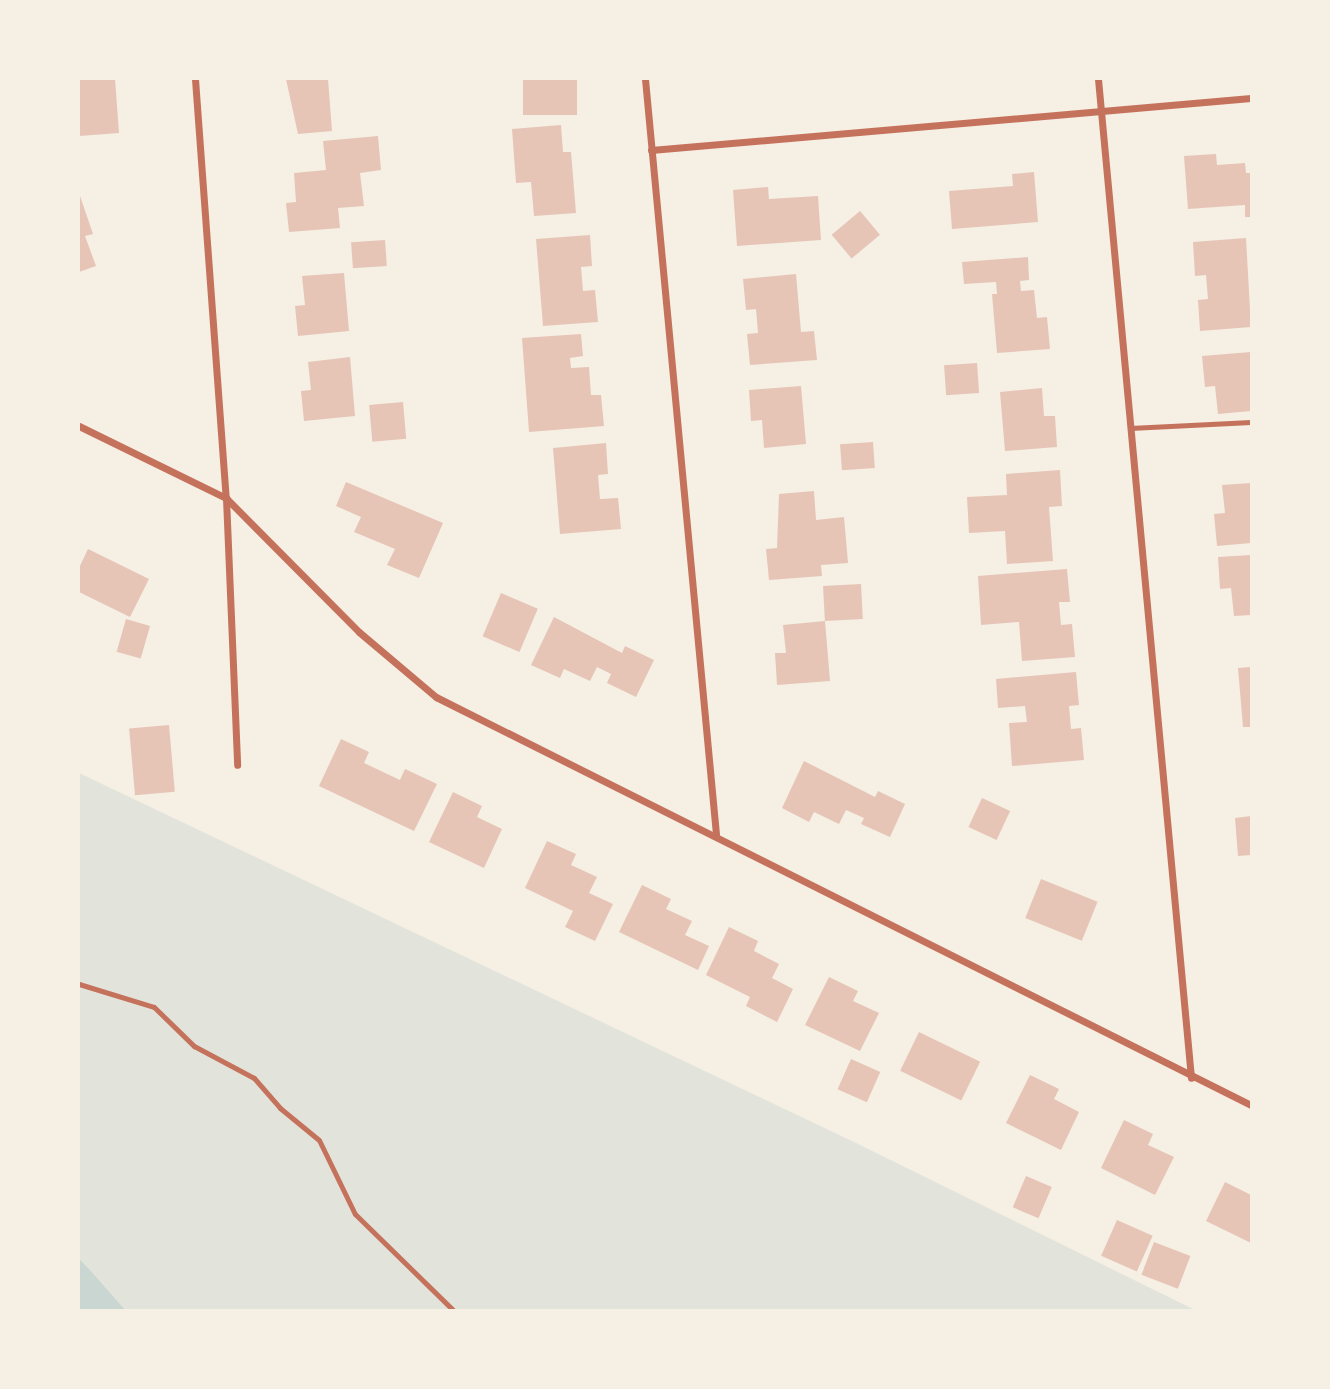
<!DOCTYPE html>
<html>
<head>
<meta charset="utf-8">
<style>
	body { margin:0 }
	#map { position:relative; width:1330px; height:1389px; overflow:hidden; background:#f6efe4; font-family:"DM Sans",sans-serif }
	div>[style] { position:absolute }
	.green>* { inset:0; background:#e2e4dc }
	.water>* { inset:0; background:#c9d6d2 }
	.building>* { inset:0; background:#e6c5b7; transform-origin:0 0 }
	.service>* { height:5px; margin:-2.5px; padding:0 2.5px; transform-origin:2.5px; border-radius:2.5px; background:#c5725c }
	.minor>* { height:7px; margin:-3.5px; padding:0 3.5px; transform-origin:3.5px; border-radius:3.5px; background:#c5725c }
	span { translate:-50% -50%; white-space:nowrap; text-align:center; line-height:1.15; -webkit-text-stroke:5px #f6efe4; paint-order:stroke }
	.frame { position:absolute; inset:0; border:80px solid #f6efe4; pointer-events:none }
</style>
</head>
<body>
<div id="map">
	<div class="green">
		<i style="clip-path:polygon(79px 773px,854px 1142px,1195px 1310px,79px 1310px)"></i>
	</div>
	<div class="water">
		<i style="clip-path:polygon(79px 1259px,89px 1269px,125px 1310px,79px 1310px)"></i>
	</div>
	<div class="building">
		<i style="clip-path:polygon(79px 79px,115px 79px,119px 133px,79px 136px)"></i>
		<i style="clip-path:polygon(286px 79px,328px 79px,332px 131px,298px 134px)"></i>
		<i style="left:523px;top:79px;width:54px;height:36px"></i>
		<i style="clip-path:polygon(561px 125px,563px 152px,571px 152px,576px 213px,534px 216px,531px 182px,516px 183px,512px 129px)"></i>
		<i style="clip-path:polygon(378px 136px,381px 170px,360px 173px,364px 206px,338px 208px,340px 228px,289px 232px,286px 203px,296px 202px,294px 173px,326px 170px,323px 141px)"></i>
		<i style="clip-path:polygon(1216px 154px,1217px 165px,1245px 163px,1246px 173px,1251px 173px,1251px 217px,1245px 217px,1245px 205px,1188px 209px,1184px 156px)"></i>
		<i style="clip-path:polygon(1034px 172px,1038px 222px,952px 229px,949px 191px,1013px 186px,1012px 174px)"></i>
		<i style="clip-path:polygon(768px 187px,769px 199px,818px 196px,821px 240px,737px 246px,733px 190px)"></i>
		<i style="clip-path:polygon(79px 193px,93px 234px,85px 236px,96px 266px,79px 272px)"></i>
		<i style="left:860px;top:211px;width:31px;height:37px;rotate:50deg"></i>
		<i style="clip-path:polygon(590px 235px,592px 266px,581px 267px,583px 291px,595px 290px,598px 322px,543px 326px,536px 239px)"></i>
		<i style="clip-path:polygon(1246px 238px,1251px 327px,1200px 331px,1198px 300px,1208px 299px,1206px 275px,1195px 276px,1193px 242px)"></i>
		<i style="left:385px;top:240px;width:26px;height:34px;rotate:86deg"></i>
		<i style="clip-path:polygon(1028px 257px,1029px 280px,1020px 281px,1021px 291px,1034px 290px,1037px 318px,1047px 317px,1050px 349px,997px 353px,992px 294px,997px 294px,996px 282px,964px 284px,962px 262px)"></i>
		<i style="clip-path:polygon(344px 273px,349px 331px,298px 336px,295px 306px,305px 305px,302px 276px)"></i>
		<i style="clip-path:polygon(796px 274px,801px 332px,814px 331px,817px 360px,750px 365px,747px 334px,758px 333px,756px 309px,746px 310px,743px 279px)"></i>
		<i style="clip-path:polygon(581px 334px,583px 356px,570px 358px,571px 368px,589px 367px,591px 395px,601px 395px,604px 426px,529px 432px,522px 338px)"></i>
		<i style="clip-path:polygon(1251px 352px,1251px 411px,1218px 414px,1215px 386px,1205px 387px,1202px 356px)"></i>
		<i style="clip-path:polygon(350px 357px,355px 416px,304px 421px,301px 391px,311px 390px,308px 362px)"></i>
		<i style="left:977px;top:363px;width:30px;height:33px;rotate:86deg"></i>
		<i style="clip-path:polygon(801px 386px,806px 444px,764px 448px,762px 420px,751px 421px,749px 390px)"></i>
		<i style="clip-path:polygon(1042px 388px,1044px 416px,1055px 416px,1057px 447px,1005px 451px,1000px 392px)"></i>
		<i style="left:403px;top:402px;width:37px;height:34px;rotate:85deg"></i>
		<i style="left:873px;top:442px;width:26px;height:33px;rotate:86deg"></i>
		<i style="clip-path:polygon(606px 443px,608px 474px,598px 475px,600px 499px,618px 498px,621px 529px,560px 534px,553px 448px)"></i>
		<i style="clip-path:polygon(1060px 470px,1062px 506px,1049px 507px,1053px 561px,1007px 564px,1005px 531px,969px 533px,967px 497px,1007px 495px,1006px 474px)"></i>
		<i style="clip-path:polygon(346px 482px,443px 523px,419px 578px,387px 565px,395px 549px,354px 532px,361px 517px,336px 506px)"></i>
		<i style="clip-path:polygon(1251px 483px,1251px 543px,1217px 546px,1214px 514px,1225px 513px,1222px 485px)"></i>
		<i style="clip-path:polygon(814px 491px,816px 520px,844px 517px,848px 563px,821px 565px,822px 576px,769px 580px,766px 549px,777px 548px,779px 494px)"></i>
		<i style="clip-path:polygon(88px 549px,149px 579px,130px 617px,79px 592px,79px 568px)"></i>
		<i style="clip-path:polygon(1251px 555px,1251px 615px,1234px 616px,1231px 588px,1220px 589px,1218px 557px)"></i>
		<i style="clip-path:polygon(1067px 569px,1070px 602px,1059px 602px,1061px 625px,1072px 624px,1075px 657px,1022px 661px,1019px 622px,981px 625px,978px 576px)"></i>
		<i style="left:861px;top:584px;width:35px;height:38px;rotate:87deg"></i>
		<i style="left:501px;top:593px;width:40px;height:47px;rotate:23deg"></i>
		<i style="clip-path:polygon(554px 617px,622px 653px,625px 646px,654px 660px,636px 697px,607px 683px,611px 674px,597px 667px,590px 681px,564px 669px,560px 678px,531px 665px)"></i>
		<i style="left:126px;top:619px;width:25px;height:34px;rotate:16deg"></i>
		<i style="clip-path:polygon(825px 621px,830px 681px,777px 685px,775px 653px,786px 653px,783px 625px)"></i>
		<i style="clip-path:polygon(1251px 667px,1251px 727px,1243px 727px,1238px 668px)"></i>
		<i style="clip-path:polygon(1076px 672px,1079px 705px,1069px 706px,1071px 729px,1081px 728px,1084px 760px,1012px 766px,1009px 723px,1027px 722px,1025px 706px,998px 708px,996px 679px)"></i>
		<i style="left:169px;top:725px;width:67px;height:40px;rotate:85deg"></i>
		<i style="clip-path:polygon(341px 739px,369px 752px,364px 763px,400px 780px,405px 769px,437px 784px,414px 831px,319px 786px)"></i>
		<i style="clip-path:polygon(804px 761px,875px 797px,878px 791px,905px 804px,890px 837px,861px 824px,864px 818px,846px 810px,839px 824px,814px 812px,809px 822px,782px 808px)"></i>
		<i style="clip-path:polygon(453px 792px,482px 806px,477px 817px,502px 829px,484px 868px,429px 842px)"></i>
		<i style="left:982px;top:798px;width:31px;height:32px;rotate:25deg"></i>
		<i style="clip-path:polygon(1251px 816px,1251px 855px,1238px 856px,1235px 818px)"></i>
		<i style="clip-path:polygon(547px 841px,576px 854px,571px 865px,597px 877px,589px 893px,613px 904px,595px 941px,565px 927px,573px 911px,525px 888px)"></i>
		<i style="left:1041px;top:879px;width:61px;height:42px;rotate:22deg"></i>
		<i style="clip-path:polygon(642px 885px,671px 899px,666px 909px,692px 921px,685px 935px,709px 946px,698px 970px,619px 932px)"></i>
		<i style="clip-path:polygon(729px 927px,758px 941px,754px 951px,779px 964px,772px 978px,793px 989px,777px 1022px,746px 1006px,750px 997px,706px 975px)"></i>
		<i style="clip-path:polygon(829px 977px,858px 991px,853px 1001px,879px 1013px,860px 1051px,805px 1025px)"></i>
		<i style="left:919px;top:1032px;width:68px;height:43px;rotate:26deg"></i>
		<i style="left:851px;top:1059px;width:32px;height:33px;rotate:24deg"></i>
		<i style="clip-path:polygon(1030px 1075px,1059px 1089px,1054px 1099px,1079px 1112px,1061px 1150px,1006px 1123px)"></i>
		<i style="clip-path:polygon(1124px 1120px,1153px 1134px,1148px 1145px,1174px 1157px,1155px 1195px,1101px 1168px)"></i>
		<i style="left:1026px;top:1176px;width:28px;height:34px;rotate:23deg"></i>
		<i style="clip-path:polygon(1225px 1182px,1251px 1195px,1251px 1243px,1206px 1221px)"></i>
		<i style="left:1117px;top:1220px;width:39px;height:39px;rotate:24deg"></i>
		<i style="left:1154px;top:1242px;width:39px;height:35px;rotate:21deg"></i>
	</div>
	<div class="service">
		<i style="left:1130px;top:428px;width:121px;rotate:-2.8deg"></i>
		<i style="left:79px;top:984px;width:78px;rotate:17deg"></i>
		<i style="left:154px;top:1007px;width:56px;rotate:44.3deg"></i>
		<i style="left:194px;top:1046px;width:68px;rotate:28.1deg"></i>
		<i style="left:254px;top:1078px;width:40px;rotate:49deg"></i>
		<i style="left:280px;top:1108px;width:50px;rotate:39.4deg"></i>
		<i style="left:319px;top:1140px;width:82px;rotate:64.1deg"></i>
		<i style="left:355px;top:1214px;width:137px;rotate:44.4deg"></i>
	</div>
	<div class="minor">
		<i style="left:195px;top:79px;width:420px;rotate:85.8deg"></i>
		<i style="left:226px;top:498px;width:267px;rotate:87.6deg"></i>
		<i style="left:645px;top:79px;width:759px;rotate:84.63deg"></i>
		<i style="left:1098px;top:79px;width:1003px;rotate:84.68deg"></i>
		<i style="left:651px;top:150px;width:602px;rotate:-4.95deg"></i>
		<i style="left:79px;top:426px;width:164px;rotate:26.1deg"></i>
		<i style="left:226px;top:498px;width:189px;rotate:45.2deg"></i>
		<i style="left:359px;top:632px;width:101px;rotate:40.2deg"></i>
		<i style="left:436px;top:697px;width:911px;rotate:26.59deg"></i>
	</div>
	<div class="frame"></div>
</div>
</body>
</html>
